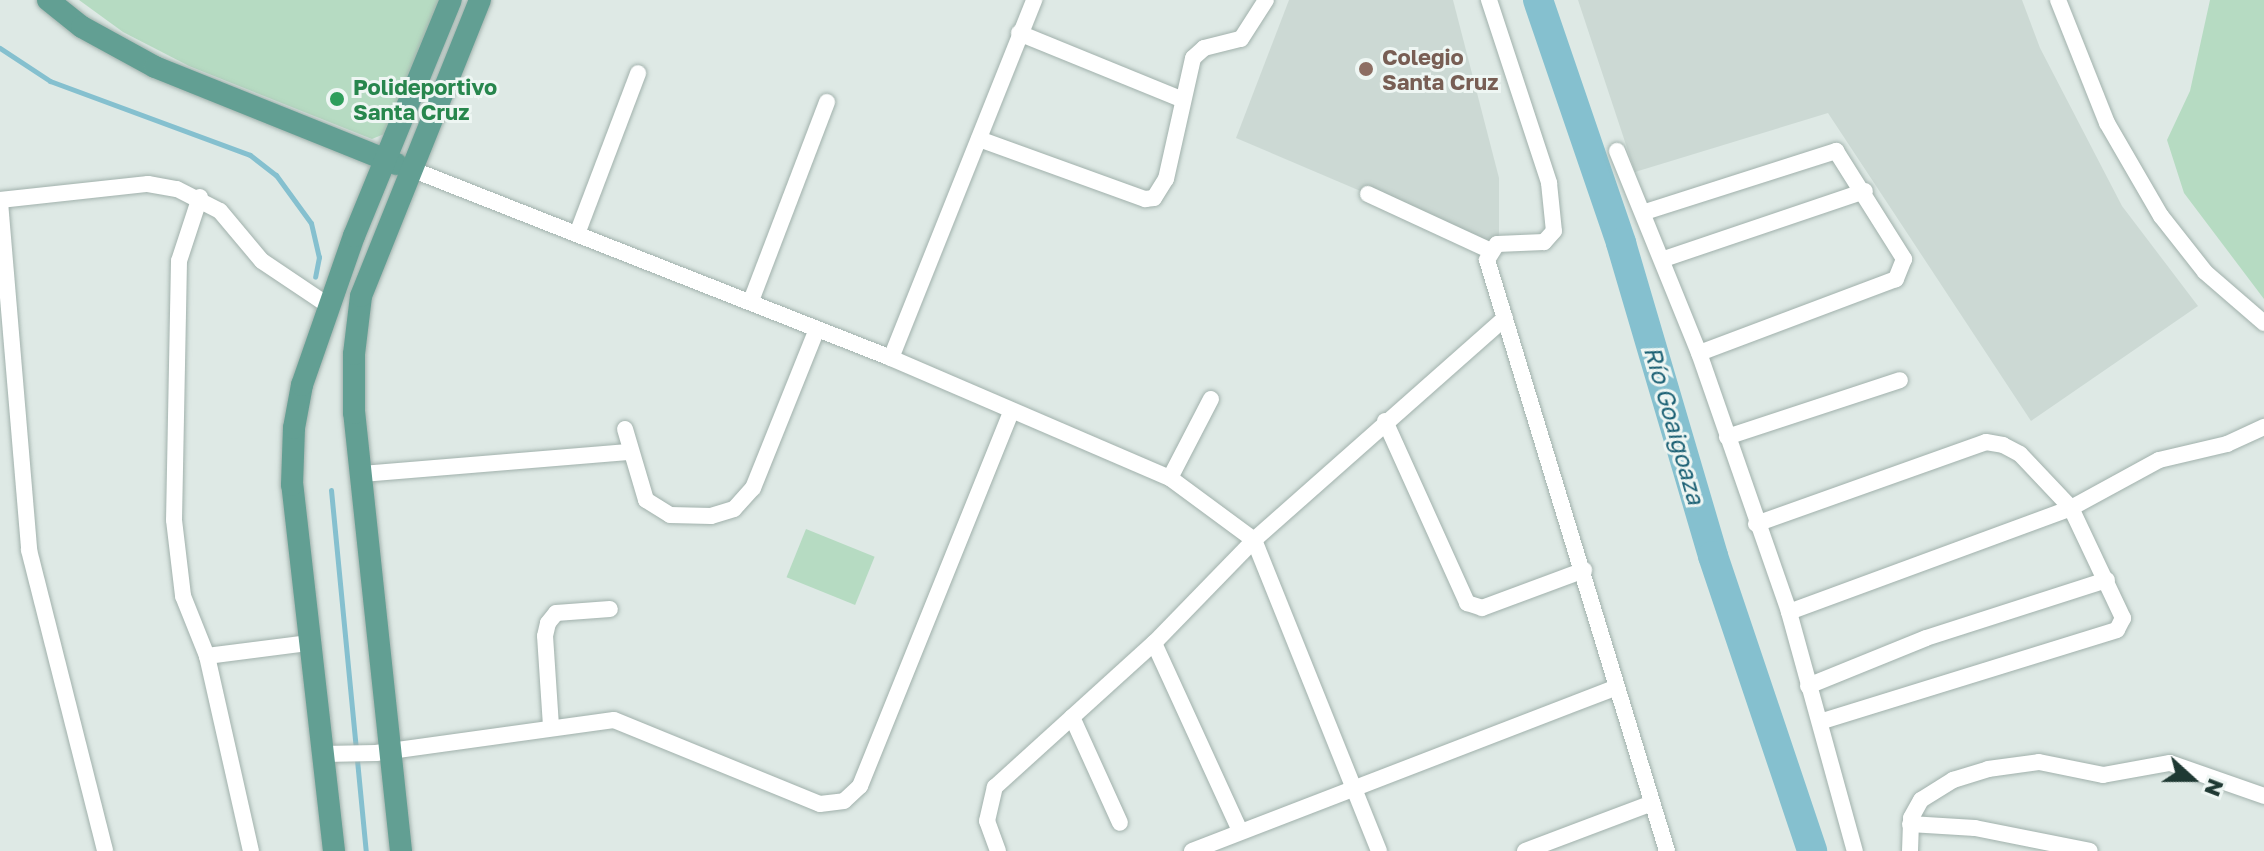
<!DOCTYPE html>
<html>
<head>
<meta charset="utf-8">
<style>
	body { margin:0 }
	#map { position:relative; width:2264px; height:851px; overflow:hidden; background:#dee9e5; font-family:"Golos Text",sans-serif }
	div>[style] { position:absolute }
	.built>* { inset:0; background:#ccd9d4 }
	.green>* { inset:0; background:#b6dbc2; transform-origin:0 0 }
	.stream>* { height:5px; margin:-2.5px; padding:0 2.5px; transform-origin:2.5px; border-radius:2.5px; background:#85c0cf }
	.river>* { height:30px; margin:-15px; padding:0 15px; transform-origin:15px; border-radius:15px; background:#85c0cf }
	.roads { filter:drop-shadow(0 0 2px #a1b1ac) drop-shadow(0 0 2px #a1b1ac) }
	.minor>* { height:16px; margin:-8px; padding:0 8px; transform-origin:8px; border-radius:8px; background:#fff }
	.major>* { height:22px; margin:-11px; padding:0 11px; transform-origin:11px; border-radius:11px; background:#629f93 }
	.dots>* { width:22px; height:22px; translate:-50% -50%; box-sizing:border-box; border:4px solid #eef6f3; border-radius:50% }
	span { translate:-50% -50%; white-space:nowrap; text-align:center; line-height:1.15; -webkit-text-stroke:6px #eef6f3; paint-order:stroke }
	.education-label { font-size:22px; color:#785e54; font-weight:700 }
	.left { translate:0 -50%; text-align:left }
	.leisure-label { font-size:22px; color:#27864d; font-weight:700 }
	.water-label { font-size:24px; color:#1b6074; font-style:italic }
	.north { position:absolute; left:2152px; top:739px; width:80px; height:80px; -webkit-text-stroke:6px #eef6f3; paint-order:stroke; rotate:111deg; font-size:22px; font-weight:700; line-height:32px; text-align:center; color:#1f3933 }
	.north::after { content:''; display:block; margin:auto; width:28px; height:36px; background:#1f3933; clip-path:polygon(50% 0,100% 100%,50% 72%,0 100%) }
</style>
</head>
<body>
<div id="map">
	<div class="built">
		<i style="clip-path:polygon(1289px 0,1453px 0,1499px 178px,1499px 250px,1236px 138px)"></i>
		<i style="clip-path:polygon(1578px 0,2022px 0,2040px 48px,2122px 206px,2198px 306px,2031px 421px,1828px 113px,1635px 172px)"></i>
	</div>
	<div class="green">
		<i style="clip-path:polygon(79px 0,442px 0,389px 132px,372px 139px,189px 66px,123px 32px)"></i>
		<i style="clip-path:polygon(2210px 0,2264px 0,2264px 299px,2184px 193px,2167px 140px,2190px 91px)"></i>
		<i style="left:806px;top:529px;width:74px;height:52px;rotate:22deg"></i>
	</div>
	<div class="stream">
		<i style="left:0;top:48px;width:60px;rotate:33.4deg"></i>
		<i style="left:50px;top:81px;width:213px;rotate:20.3deg"></i>
		<i style="left:250px;top:155px;width:33px;rotate:38deg"></i>
		<i style="left:276px;top:175px;width:59px;rotate:53.9deg"></i>
		<i style="left:311px;top:223px;width:35px;rotate:77deg"></i>
		<i style="left:319px;top:257px;width:20px;rotate:101deg"></i>
		<i style="left:331px;top:490px;width:363px;rotate:84.5deg"></i>
	</div>
	<div class="river">
		<i style="left:1538px;top:0;width:257px;rotate:71.1deg"></i>
		<i style="left:1621px;top:243px;width:326px;rotate:73.6deg"></i>
		<i style="left:1713px;top:556px;width:311px;rotate:71.4deg"></i>
	</div>
	<div class="roads">
		<div class="minor">
			<i style="left:1489px;top:0;width:193px;rotate:71.8deg"></i>
			<i style="left:1549px;top:183px;width:48px;rotate:84.1deg"></i>
			<i style="left:1554px;top:231px;width:15px;rotate:132deg"></i>
			<i style="left:1544px;top:242px;width:47px;rotate:177.6deg"></i>
			<i style="left:1497px;top:244px;width:19px;rotate:122deg"></i>
			<i style="left:1487px;top:260px;width:618px;rotate:73.06deg"></i>
			<i style="left:2058px;top:0;width:132px;rotate:68.3deg"></i>
			<i style="left:2107px;top:123px;width:108px;rotate:59.9deg"></i>
			<i style="left:2161px;top:216px;width:71px;rotate:51.8deg"></i>
			<i style="left:2205px;top:272px;width:78px;rotate:40.8deg"></i>
			<i style="left:1019px;top:33px;width:175px;rotate:22.2deg"></i>
			<i style="left:979px;top:139px;width:177px;rotate:19.9deg"></i>
			<i style="left:1145px;top:199px;width:9px;rotate:-6deg"></i>
			<i style="left:1154px;top:198px;width:22px;rotate:-58deg"></i>
			<i style="left:1166px;top:179px;width:124px;rotate:-77.4deg"></i>
			<i style="left:1193px;top:58px;width:15px;rotate:-42deg"></i>
			<i style="left:1204px;top:48px;width:38px;rotate:-14deg"></i>
			<i style="left:1241px;top:39px;width:46px;rotate:-57.3deg"></i>
			<i style="left:1617px;top:151px;width:218px;rotate:67.9deg"></i>
			<i style="left:1699px;top:353px;width:274px;rotate:70.8deg"></i>
			<i style="left:1789px;top:612px;width:248px;rotate:74.6deg"></i>
			<i style="left:411px;top:169px;width:516px;rotate:21.49deg"></i>
			<i style="left:891px;top:358px;width:304px;rotate:23.3deg"></i>
			<i style="left:1170px;top:478px;width:104px;rotate:36.4deg"></i>
			<i style="left:1254px;top:540px;width:335px;rotate:68.1deg"></i>
			<i style="left:1368px;top:194px;width:133px;rotate:24.8deg"></i>
			<i style="left:200px;top:197px;width:67px;rotate:108.2deg"></i>
			<i style="left:179px;top:261px;width:259px;rotate:91.1deg"></i>
			<i style="left:174px;top:520px;width:77px;rotate:83.2deg"></i>
			<i style="left:183px;top:596px;width:65px;rotate:68.2deg"></i>
			<i style="left:207px;top:656px;width:200px;rotate:77.3deg"></i>
			<i style="left:0;top:200px;width:149px;rotate:-6.2deg"></i>
			<i style="left:148px;top:184px;width:29px;rotate:10deg"></i>
			<i style="left:177px;top:189px;width:48px;rotate:27.1deg"></i>
			<i style="left:220px;top:211px;width:65px;rotate:50deg"></i>
			<i style="left:262px;top:261px;width:81px;rotate:33.9deg"></i>
			<i style="left:0;top:202px;width:349px;rotate:85.2deg"></i>
			<i style="left:29px;top:550px;width:310px;rotate:75.8deg"></i>
			<i style="left:1645px;top:212px;width:201px;rotate:-17.7deg"></i>
			<i style="left:1836px;top:151px;width:128px;rotate:57.8deg"></i>
			<i style="left:1904px;top:259px;width:22px;rotate:112deg"></i>
			<i style="left:1896px;top:279px;width:210px;rotate:159.4deg"></i>
			<i style="left:577px;top:234px;width:172px;rotate:-69.2deg"></i>
			<i style="left:1664px;top:259px;width:212px;rotate:-18.7deg"></i>
			<i style="left:751px;top:301px;width:213px;rotate:-69.1deg"></i>
			<i style="left:891px;top:358px;width:386px;rotate:-68.2deg"></i>
			<i style="left:1385px;top:421px;width:200px;rotate:65.7deg"></i>
			<i style="left:1467px;top:603px;width:16px;rotate:18deg"></i>
			<i style="left:1482px;top:608px;width:109px;rotate:-20.4deg"></i>
			<i style="left:625px;top:429px;width:74px;rotate:73.5deg"></i>
			<i style="left:646px;top:500px;width:28px;rotate:32deg"></i>
			<i style="left:670px;top:515px;width:41px;rotate:1.4deg"></i>
			<i style="left:711px;top:516px;width:24px;rotate:-17deg"></i>
			<i style="left:734px;top:509px;width:28px;rotate:-48deg"></i>
			<i style="left:753px;top:488px;width:171px;rotate:-68.1deg"></i>
			<i style="left:1727px;top:437px;width:182px;rotate:-18.2deg"></i>
			<i style="left:361px;top:474px;width:269px;rotate:-4.7deg"></i>
			<i style="left:1170px;top:478px;width:89px;rotate:-62.6deg"></i>
			<i style="left:1756px;top:524px;width:244px;rotate:-19.6deg"></i>
			<i style="left:1986px;top:442px;width:17px;rotate:10deg"></i>
			<i style="left:2003px;top:445px;width:19px;rotate:28deg"></i>
			<i style="left:2020px;top:454px;width:74px;rotate:46.6deg"></i>
			<i style="left:2071px;top:508px;width:122px;rotate:64.7deg"></i>
			<i style="left:2123px;top:618px;width:13px;rotate:117deg"></i>
			<i style="left:2117px;top:630px;width:311px;rotate:162.8deg"></i>
			<i style="left:1789px;top:612px;width:301px;rotate:-20.2deg"></i>
			<i style="left:2071px;top:508px;width:100px;rotate:-28.6deg"></i>
			<i style="left:2159px;top:460px;width:70px;rotate:-13.2deg"></i>
			<i style="left:2227px;top:444px;width:41px;rotate:-24.7deg"></i>
			<i style="left:1154px;top:643px;width:207px;rotate:65.4deg"></i>
			<i style="left:207px;top:656px;width:103px;rotate:-7.3deg"></i>
			<i style="left:1808px;top:686px;width:127px;rotate:-22.1deg"></i>
			<i style="left:1926px;top:638px;width:190px;rotate:-17.8deg"></i>
			<i style="left:1072px;top:717px;width:116px;rotate:65.6deg"></i>
			<i style="left:551px;top:726px;width:90px;rotate:-93.8deg"></i>
			<i style="left:545px;top:636px;width:13px;rotate:-77deg"></i>
			<i style="left:548px;top:623px;width:13px;rotate:-51deg"></i>
			<i style="left:556px;top:613px;width:54px;rotate:-4.2deg"></i>
			<i style="left:323px;top:754px;width:53px;rotate:-1.1deg"></i>
			<i style="left:376px;top:753px;width:240px;rotate:-7.9deg"></i>
			<i style="left:614px;top:720px;width:222px;rotate:22.2deg"></i>
			<i style="left:820px;top:804px;width:24px;rotate:-7deg"></i>
			<i style="left:844px;top:801px;width:22px;rotate:-43deg"></i>
			<i style="left:860px;top:786px;width:402px;rotate:-68deg"></i>
			<i style="left:1910px;top:824px;width:65px;rotate:3.5deg"></i>
			<i style="left:1975px;top:828px;width:117px;rotate:11.3deg"></i>
			<i style="left:998px;top:851px;width:32px;rotate:-110deg"></i>
			<i style="left:987px;top:821px;width:35px;rotate:-77deg"></i>
			<i style="left:995px;top:787px;width:215px;rotate:-42.2deg"></i>
			<i style="left:1154px;top:643px;width:144px;rotate:-45.8deg"></i>
			<i style="left:1254px;top:540px;width:335px;rotate:-41.5deg"></i>
			<i style="left:1192px;top:851px;width:453px;rotate:-21.1deg"></i>
			<i style="left:1525px;top:851px;width:136px;rotate:-20.7deg"></i>
			<i style="left:1910px;top:851px;width:33px;rotate:-88deg"></i>
			<i style="left:1911px;top:818px;width:21px;rotate:-61deg"></i>
			<i style="left:1921px;top:800px;width:38px;rotate:-32deg"></i>
			<i style="left:1953px;top:780px;width:37px;rotate:-17deg"></i>
			<i style="left:1988px;top:769px;width:51px;rotate:-7.8deg"></i>
			<i style="left:2039px;top:762px;width:65px;rotate:11.5deg"></i>
			<i style="left:2103px;top:775px;width:68px;rotate:-10.2deg"></i>
			<i style="left:2170px;top:763px;width:100px;rotate:19.3deg"></i>
		</div>
		<div class="major">
			<i style="left:48px;top:0;width:43px;rotate:38.5deg"></i>
			<i style="left:82px;top:27px;width:83px;rotate:28.7deg"></i>
			<i style="left:155px;top:67px;width:260px;rotate:21.9deg"></i>
			<i style="left:334px;top:851px;width:368px;rotate:-96.5deg"></i>
			<i style="left:292px;top:485px;width:57px;rotate:-88deg"></i>
			<i style="left:294px;top:428px;width:44px;rotate:-79.5deg"></i>
			<i style="left:302px;top:385px;width:158px;rotate:-70.8deg"></i>
			<i style="left:354px;top:236px;width:255px;rotate:-67.7deg"></i>
			<i style="left:401px;top:851px;width:441px;rotate:-96.1deg"></i>
			<i style="left:354px;top:413px;width:59px;rotate:-90deg"></i>
			<i style="left:354px;top:354px;width:58px;rotate:-83.1deg"></i>
			<i style="left:361px;top:296px;width:319px;rotate:-68.1deg"></i>
		</div>
	</div>
	<div class="dots">
		<i style="left:1366px;top:69px;background:#8d6e63"></i>
		<i style="left:337px;top:99px;background:#2e9e5b"></i>
	</div>
	<div class="education-label">
		<span class="left" style="left:1382px;top:69px">Colegio<br>Santa Cruz</span>
	</div>
	<div class="leisure-label">
		<span class="left" style="left:353px;top:99px">Polideportivo<br>Santa Cruz</span>
	</div>
	<div class="water-label">
		<span style="left:1675px;top:425px;rotate:74deg">Río Goaigoaza</span>
	</div>
	<div class="north">N</div>
</div>
</body>
</html>
